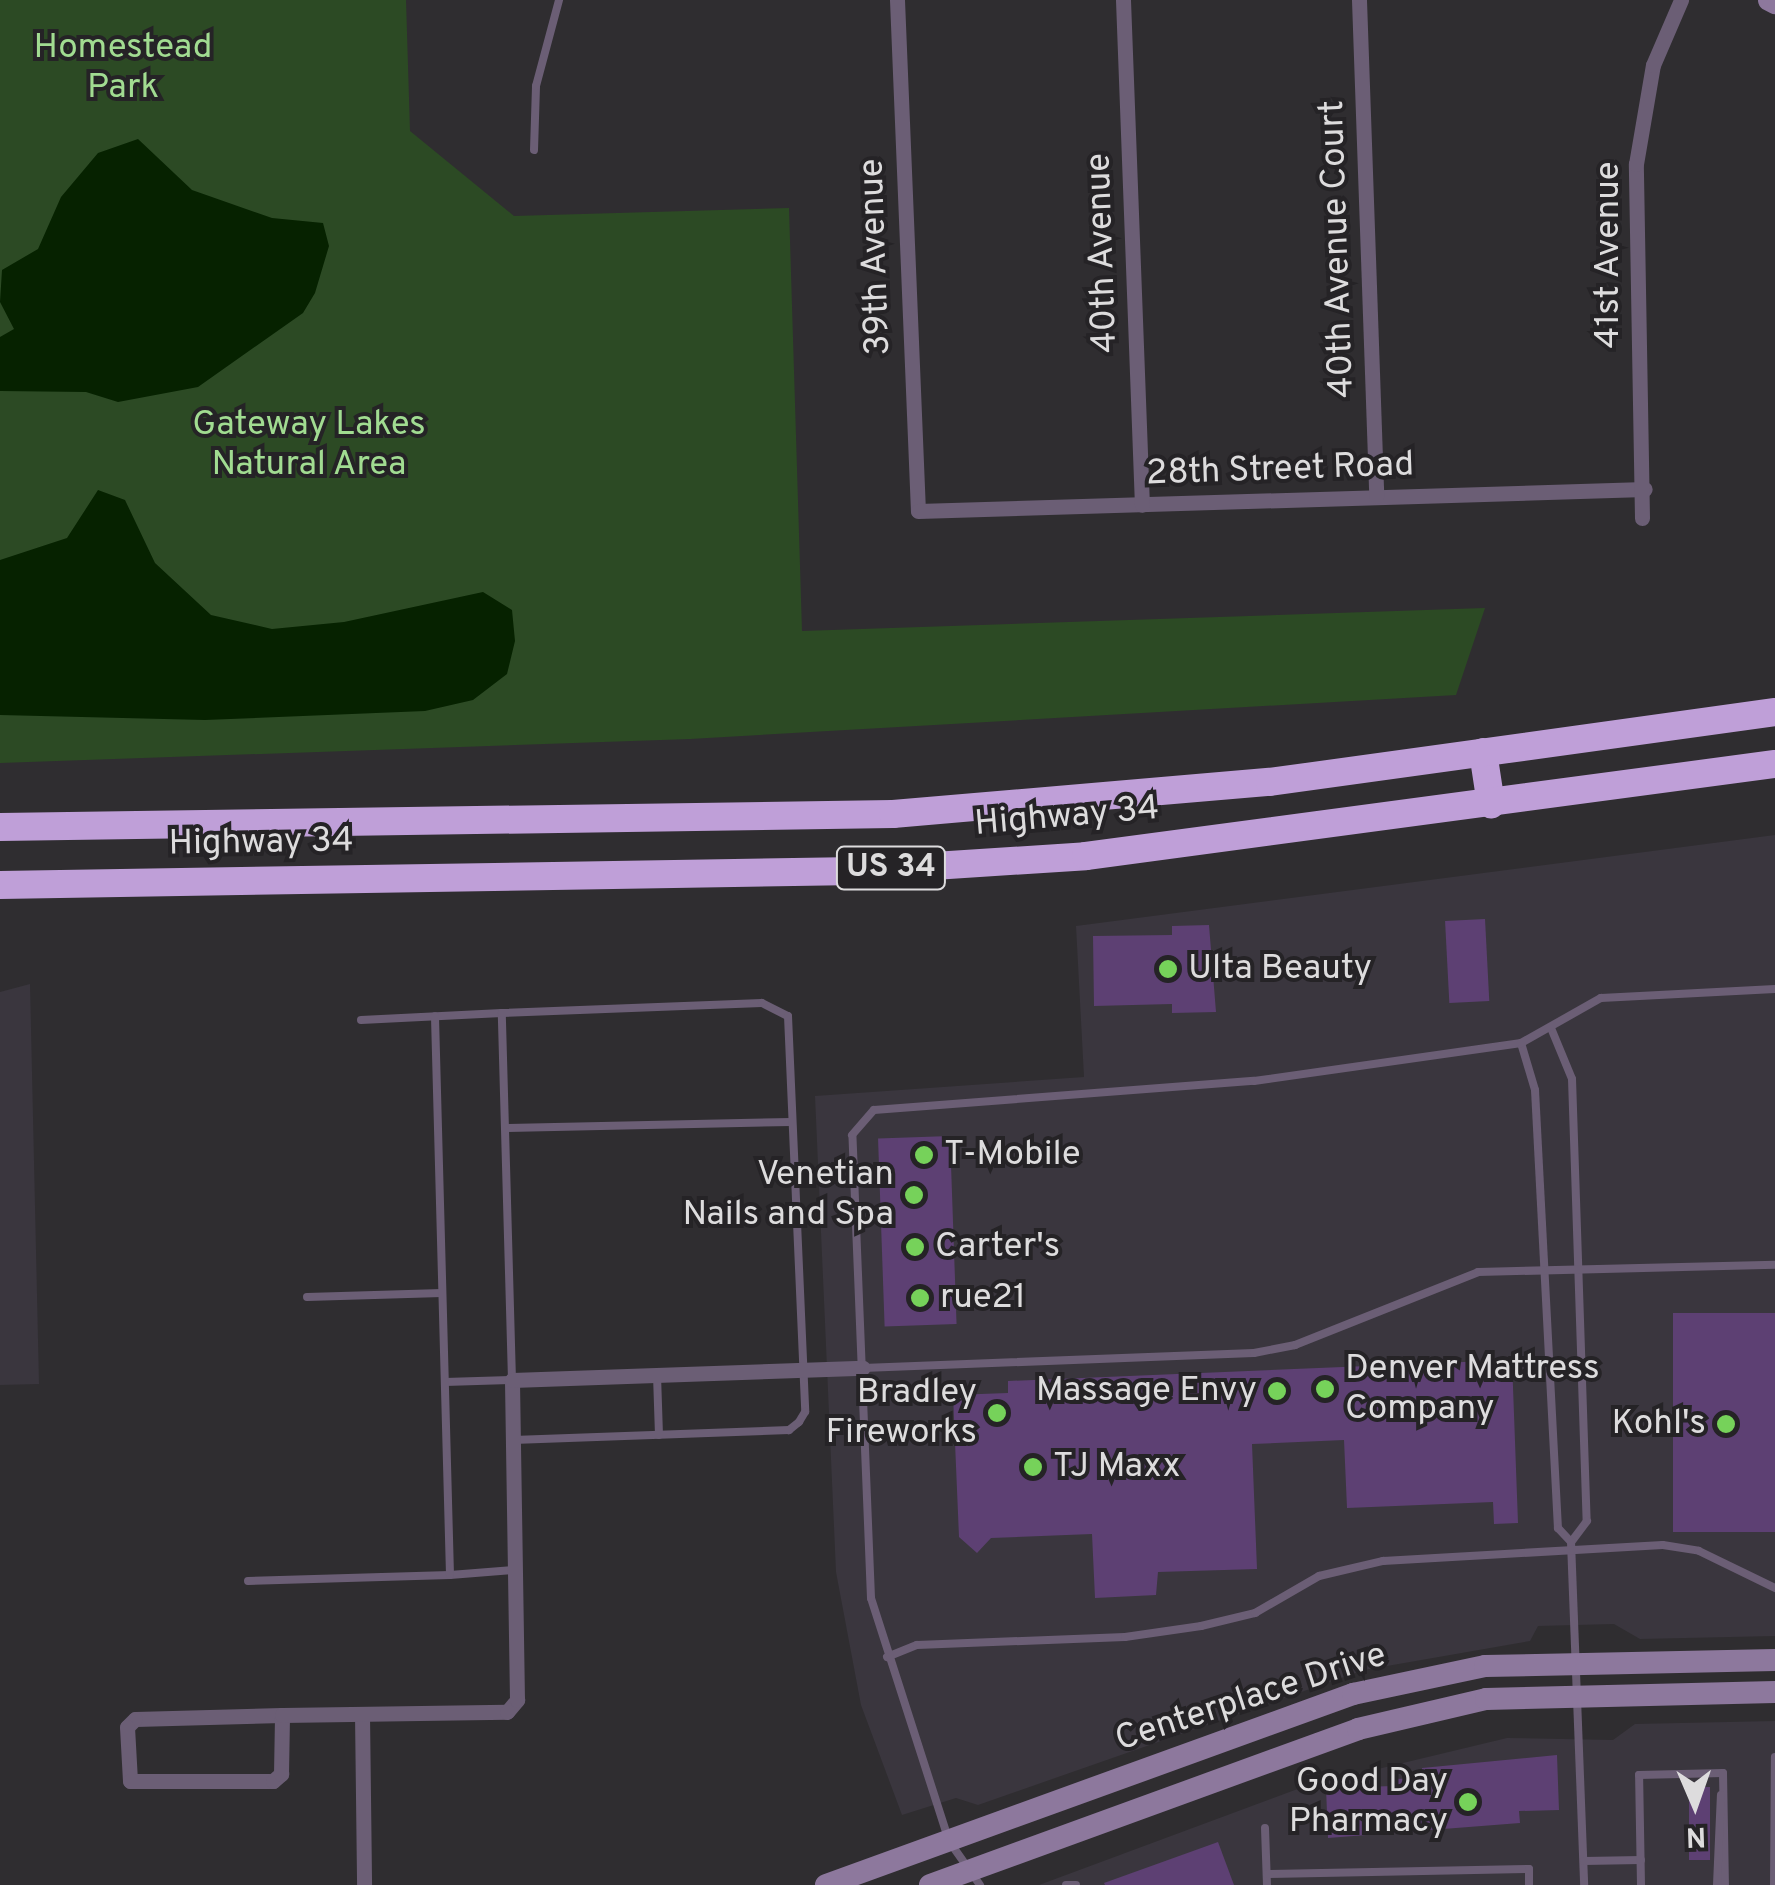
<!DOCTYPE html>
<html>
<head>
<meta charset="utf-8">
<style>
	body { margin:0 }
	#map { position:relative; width:1775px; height:1885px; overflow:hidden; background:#2f2d30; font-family:Overpass,sans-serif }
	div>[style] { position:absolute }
	.built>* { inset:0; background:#3a363e }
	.green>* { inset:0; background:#2c4a24 }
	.water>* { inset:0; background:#062200 }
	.building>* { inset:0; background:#5d4073; transform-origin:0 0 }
	.lane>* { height:8px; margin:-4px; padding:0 4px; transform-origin:4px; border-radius:4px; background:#6b5e75 }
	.street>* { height:15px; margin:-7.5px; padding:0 7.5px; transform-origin:7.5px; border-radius:7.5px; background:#6b5e75 }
	.secondary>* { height:22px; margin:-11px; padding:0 11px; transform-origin:11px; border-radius:11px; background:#8d789d }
	.highway>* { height:28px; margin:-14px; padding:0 14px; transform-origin:14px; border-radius:14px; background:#bf9fd8 }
	.dots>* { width:28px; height:28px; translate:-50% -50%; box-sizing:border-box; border:5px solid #252326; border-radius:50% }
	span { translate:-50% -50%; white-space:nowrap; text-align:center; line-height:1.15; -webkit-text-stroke:8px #252326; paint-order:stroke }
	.shield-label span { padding:2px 8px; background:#252326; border:2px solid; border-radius:8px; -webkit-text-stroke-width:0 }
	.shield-label { font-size:32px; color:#dddcdd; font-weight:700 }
	.park-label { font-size:35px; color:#a1dc91 }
	.street-label { font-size:35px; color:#dddcdd }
	.poi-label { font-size:35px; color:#dddcdd }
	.left { translate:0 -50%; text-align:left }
	.right { translate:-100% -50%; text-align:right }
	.north { position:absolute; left:1645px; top:1755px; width:100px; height:100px; -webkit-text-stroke:8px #252326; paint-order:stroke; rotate:178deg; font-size:28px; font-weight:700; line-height:40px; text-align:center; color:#dddcdd }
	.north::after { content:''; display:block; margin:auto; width:35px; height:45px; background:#dddcdd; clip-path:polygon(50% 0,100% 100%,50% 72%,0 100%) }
</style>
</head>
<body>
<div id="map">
	<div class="built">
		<i style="clip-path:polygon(1775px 835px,1775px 1636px,1640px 1639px,1614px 1624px,1538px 1626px,1530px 1641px,1364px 1670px,978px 1805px,956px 1798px,902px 1815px,861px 1705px,836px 1572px,815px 1096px,1084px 1077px,1076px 926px)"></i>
		<i style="clip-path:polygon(30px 984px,39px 1384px,0 1385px,0 992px)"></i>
		<i style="clip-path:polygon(1775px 1721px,1775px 1885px,1039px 1885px,1303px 1787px,1507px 1738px,1613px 1740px,1635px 1724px)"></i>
	</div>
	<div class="green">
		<i style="clip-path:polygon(0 0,406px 0,410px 131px,514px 216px,789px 208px,802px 631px,1485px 608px,1456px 695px,690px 739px,0 763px)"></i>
	</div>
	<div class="water">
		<i style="clip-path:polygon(138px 139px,192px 190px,272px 218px,323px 223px,329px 246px,315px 293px,303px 313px,198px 387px,118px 402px,86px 392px,0 391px,0 337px,14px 329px,0 302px,2px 270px,38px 249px,61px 197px,98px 153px)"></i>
		<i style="clip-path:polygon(98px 490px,125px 500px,155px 563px,211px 615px,272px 629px,344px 622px,483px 592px,512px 610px,515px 641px,507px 674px,473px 700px,425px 711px,205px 720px,0 715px,0 560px,67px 538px)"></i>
	</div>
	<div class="building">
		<i style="left:1485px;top:919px;width:82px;height:40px;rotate:87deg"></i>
		<i style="clip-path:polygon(1209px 925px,1216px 1012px,1172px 1013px,1172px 1004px,1094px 1006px,1093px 936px,1172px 935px,1172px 926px)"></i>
		<i style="left:950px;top:1136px;width:188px;height:72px;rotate:88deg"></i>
		<i style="left:1775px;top:1313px;width:219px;height:102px;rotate:90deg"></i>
		<i style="clip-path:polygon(1512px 1360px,1518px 1523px,1494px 1524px,1493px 1502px,1347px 1508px,1344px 1440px,1252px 1444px,1257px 1569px,1158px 1572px,1156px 1595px,1095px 1598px,1092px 1534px,991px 1538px,977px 1553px,959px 1537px,953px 1395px,1008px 1393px,1008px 1381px)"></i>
		<i style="clip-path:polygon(1557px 1755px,1559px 1810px,1519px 1811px,1520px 1823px,1328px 1838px,1326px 1788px,1394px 1786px,1394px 1779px,1422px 1778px,1422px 1768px)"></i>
		<i style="left:1689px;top:1787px;width:21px;height:73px"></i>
		<i style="clip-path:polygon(1218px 1842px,1234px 1885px,1105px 1885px,1104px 1883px)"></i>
	</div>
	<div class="lane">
		<i style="left:534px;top:150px;width:64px;rotate:-88.2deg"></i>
		<i style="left:536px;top:86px;width:89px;rotate:-75deg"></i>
		<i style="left:361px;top:1020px;width:141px;rotate:-2.8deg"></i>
		<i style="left:1551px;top:1028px;width:55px;rotate:67.6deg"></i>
		<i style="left:1572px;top:1079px;width:442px;rotate:88.1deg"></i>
		<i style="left:1587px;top:1521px;width:26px;rotate:127deg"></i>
		<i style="left:1571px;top:1542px;width:343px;rotate:87.8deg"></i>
		<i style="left:1521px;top:1043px;width:49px;rotate:73.4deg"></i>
		<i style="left:1535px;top:1090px;width:439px;rotate:87deg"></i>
		<i style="left:1558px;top:1528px;width:19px;rotate:47deg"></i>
		<i style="left:505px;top:1128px;width:286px;rotate:-1.2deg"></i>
		<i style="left:307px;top:1297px;width:135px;rotate:-1.7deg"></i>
		<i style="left:863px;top:1368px;width:391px;rotate:-2.2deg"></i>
		<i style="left:1254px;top:1353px;width:42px;rotate:-11deg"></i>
		<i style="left:1295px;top:1345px;width:197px;rotate:-21.7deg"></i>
		<i style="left:1478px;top:1272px;width:297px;rotate:-1.4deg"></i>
		<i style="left:657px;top:1375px;width:60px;rotate:88.1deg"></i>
		<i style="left:445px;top:1382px;width:67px;rotate:-1.7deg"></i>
		<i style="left:512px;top:1380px;width:367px;rotate:-91.6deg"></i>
		<i style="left:502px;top:1013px;width:260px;rotate:-2.2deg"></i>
		<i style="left:762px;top:1003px;width:29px;rotate:27deg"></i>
		<i style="left:788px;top:1016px;width:396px;rotate:87.5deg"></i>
		<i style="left:805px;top:1412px;width:12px;rotate:121deg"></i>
		<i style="left:799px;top:1422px;width:13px;rotate:141deg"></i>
		<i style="left:789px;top:1430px;width:276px;rotate:177.9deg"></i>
		<i style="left:450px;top:1575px;width:63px;rotate:-4.5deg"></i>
		<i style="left:248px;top:1581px;width:202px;rotate:-1.7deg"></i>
		<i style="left:450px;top:1575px;width:559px;rotate:-91.54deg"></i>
		<i style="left:887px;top:1657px;width:32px;rotate:-22deg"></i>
		<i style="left:917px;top:1645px;width:208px;rotate:-2.2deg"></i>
		<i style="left:1125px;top:1637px;width:77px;rotate:-8.2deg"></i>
		<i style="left:1201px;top:1626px;width:56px;rotate:-13.5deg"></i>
		<i style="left:1255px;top:1613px;width:74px;rotate:-30deg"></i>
		<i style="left:1319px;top:1576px;width:66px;rotate:-13.2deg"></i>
		<i style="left:1383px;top:1561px;width:280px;rotate:-3.3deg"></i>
		<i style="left:1663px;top:1545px;width:36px;rotate:9deg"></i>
		<i style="left:1699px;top:1551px;width:85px;rotate:26deg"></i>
		<i style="left:1265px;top:1828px;width:57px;rotate:88deg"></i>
		<i style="left:1584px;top:1861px;width:57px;rotate:-1deg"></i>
		<i style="left:1267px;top:1874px;width:262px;rotate:-1.1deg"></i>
		<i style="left:1529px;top:1869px;width:16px;rotate:90deg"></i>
		<i style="left:980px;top:1885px;width:54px;rotate:-125.2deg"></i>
		<i style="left:949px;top:1841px;width:255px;rotate:-107.8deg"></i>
		<i style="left:871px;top:1598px;width:463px;rotate:-92.3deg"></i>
		<i style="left:852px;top:1135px;width:33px;rotate:-49deg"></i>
		<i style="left:874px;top:1110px;width:381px;rotate:-4.4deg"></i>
		<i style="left:1254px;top:1081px;width:270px;rotate:-8.1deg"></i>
		<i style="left:1521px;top:1043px;width:92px;rotate:-29.4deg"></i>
		<i style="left:1601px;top:998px;width:174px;rotate:-3deg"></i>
		<i style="left:1066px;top:1885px;width:10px"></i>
		<i style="left:1641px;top:1885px;width:110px;rotate:-91deg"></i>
		<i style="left:1639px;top:1775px;width:84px;rotate:-1.4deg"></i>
		<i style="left:1723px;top:1773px;width:112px;rotate:89deg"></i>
		<i style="left:1717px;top:1885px;width:90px;rotate:-87.5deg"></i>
		<i style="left:1774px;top:1885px;width:128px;rotate:-89.6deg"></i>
	</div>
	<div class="street">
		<i style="left:897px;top:0;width:511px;rotate:87.65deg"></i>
		<i style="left:918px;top:511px;width:727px;rotate:-1.73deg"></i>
		<i style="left:1123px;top:0;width:505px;rotate:87.85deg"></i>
		<i style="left:1359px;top:0;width:496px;rotate:88deg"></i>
		<i style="left:1642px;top:518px;width:354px;rotate:-91deg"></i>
		<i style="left:1636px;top:164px;width:100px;rotate:-80.3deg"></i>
		<i style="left:1653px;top:65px;width:71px;rotate:-66.7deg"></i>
		<i style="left:362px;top:1714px;width:171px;rotate:89.3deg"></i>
		<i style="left:282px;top:1715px;width:147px;rotate:178.4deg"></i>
		<i style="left:135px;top:1719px;width:11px;rotate:135deg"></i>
		<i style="left:127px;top:1727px;width:54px;rotate:86.8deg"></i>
		<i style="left:130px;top:1781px;width:143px"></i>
		<i style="left:273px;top:1781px;width:11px;rotate:-41deg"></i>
		<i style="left:281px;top:1774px;width:59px;rotate:-89deg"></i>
		<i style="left:282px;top:1715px;width:225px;rotate:-0.8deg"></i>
		<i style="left:507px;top:1712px;width:16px;rotate:-50deg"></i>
		<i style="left:517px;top:1700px;width:320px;rotate:-90.9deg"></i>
		<i style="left:512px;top:1380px;width:351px;rotate:-2deg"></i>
	</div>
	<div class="secondary">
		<i style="left:1769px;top:0;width:7px;rotate:27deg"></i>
		<i style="left:826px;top:1885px;width:561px;rotate:-19.92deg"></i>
		<i style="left:1353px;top:1694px;width:135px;rotate:-12deg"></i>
		<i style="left:1485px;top:1666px;width:290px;rotate:-1.2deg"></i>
		<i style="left:930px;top:1885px;width:456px;rotate:-20deg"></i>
		<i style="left:1358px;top:1729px;width:131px;rotate:-13.2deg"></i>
		<i style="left:1486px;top:1699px;width:289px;rotate:-1.4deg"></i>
	</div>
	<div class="highway">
		<i style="left:1483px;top:752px;width:53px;rotate:81.3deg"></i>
		<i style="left:0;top:827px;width:893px;rotate:-0.83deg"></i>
		<i style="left:893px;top:814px;width:378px;rotate:-4.9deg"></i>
		<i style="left:1270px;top:782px;width:510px;rotate:-7.89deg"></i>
		<i style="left:0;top:885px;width:857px;rotate:-0.94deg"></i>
		<i style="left:857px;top:871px;width:229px;rotate:-3.7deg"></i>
		<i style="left:1086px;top:856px;width:695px;rotate:-7.61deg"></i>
	</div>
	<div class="dots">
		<i style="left:1168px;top:969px;background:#76d25a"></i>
		<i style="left:924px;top:1155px;background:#76d25a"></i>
		<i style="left:914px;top:1195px;background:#76d25a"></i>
		<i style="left:915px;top:1247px;background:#76d25a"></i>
		<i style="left:920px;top:1298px;background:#76d25a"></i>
		<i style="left:1325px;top:1389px;background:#76d25a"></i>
		<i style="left:1277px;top:1391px;background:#76d25a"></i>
		<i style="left:997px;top:1413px;background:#76d25a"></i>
		<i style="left:1726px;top:1424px;background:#76d25a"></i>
		<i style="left:1033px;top:1467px;background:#76d25a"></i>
		<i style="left:1468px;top:1802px;background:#76d25a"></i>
	</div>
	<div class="shield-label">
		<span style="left:891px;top:868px">US 34</span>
	</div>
	<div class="park-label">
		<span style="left:123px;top:68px">Homestead<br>Park</span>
		<span style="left:309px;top:445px">Gateway Lakes<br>Natural Area</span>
	</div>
	<div class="street-label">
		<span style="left:1338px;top:249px;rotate:-92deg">40th Avenue Court</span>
		<span style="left:1103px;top:253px;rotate:-92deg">40th Avenue</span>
		<span style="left:1609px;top:255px;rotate:-90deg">41st Avenue</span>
		<span style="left:876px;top:257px;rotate:-92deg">39th Avenue</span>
		<span style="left:1280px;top:470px;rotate:-2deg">28th Street Road</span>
		<span style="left:1067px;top:817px;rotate:-5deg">Highway 34</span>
		<span style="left:261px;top:843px;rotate:-1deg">Highway 34</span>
		<span style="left:1251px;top:1698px;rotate:-18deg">Centerplace Drive</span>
	</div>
	<div class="poi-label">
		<span class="left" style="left:1188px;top:969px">Ulta Beauty</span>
		<span class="left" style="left:944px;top:1155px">T-Mobile</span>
		<span class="right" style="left:894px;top:1195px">Venetian<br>Nails and Spa</span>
		<span class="left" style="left:935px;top:1247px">Carter's</span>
		<span class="left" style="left:940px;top:1298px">rue21</span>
		<span class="left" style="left:1345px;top:1389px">Denver Mattress<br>Company</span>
		<span class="right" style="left:1257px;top:1391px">Massage Envy</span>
		<span class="right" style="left:977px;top:1413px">Bradley<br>Fireworks</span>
		<span class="right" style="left:1706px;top:1424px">Kohl's</span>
		<span class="left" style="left:1053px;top:1467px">TJ Maxx</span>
		<span class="right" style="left:1448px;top:1802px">Good Day<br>Pharmacy</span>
	</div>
	<div class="north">N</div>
</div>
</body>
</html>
